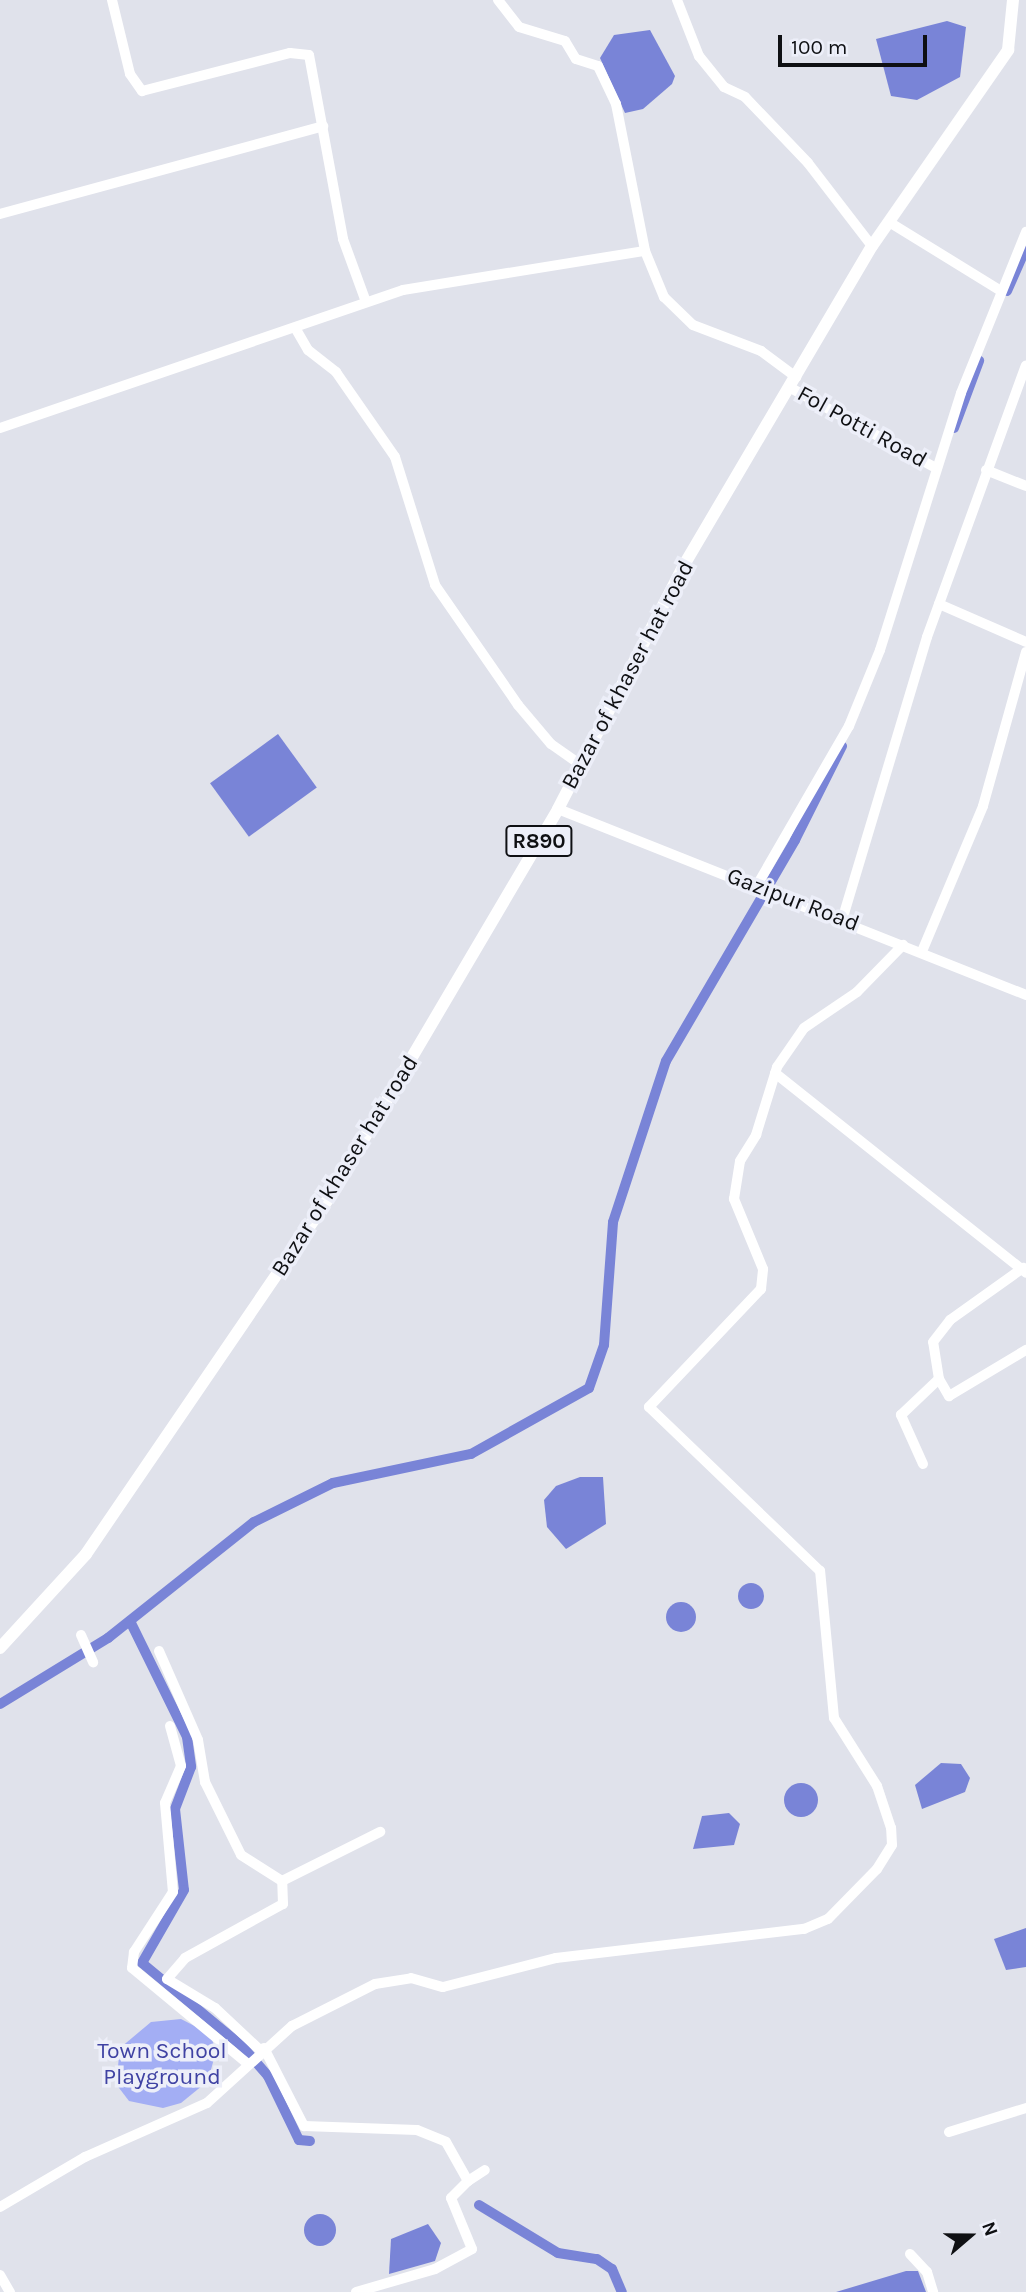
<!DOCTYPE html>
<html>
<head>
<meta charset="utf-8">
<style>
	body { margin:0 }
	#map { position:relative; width:1026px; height:2292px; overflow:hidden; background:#e0e2eb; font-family:Karla,sans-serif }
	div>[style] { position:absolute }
	.green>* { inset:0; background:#a3aef4 }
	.water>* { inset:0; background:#7984d7; transform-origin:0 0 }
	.round { border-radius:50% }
	.canal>* { height:10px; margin:-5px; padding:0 5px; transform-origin:5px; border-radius:5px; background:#7984d7 }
	.minor>* { height:10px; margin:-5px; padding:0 5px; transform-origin:5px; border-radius:5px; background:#fff }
	.major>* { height:12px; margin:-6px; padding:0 6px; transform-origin:6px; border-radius:6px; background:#fff }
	span { translate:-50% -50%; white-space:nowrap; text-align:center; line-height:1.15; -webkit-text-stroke:7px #edeff9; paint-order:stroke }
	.shield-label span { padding:2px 5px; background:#edeff9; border:2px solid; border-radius:5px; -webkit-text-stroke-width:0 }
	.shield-label { font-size:21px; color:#0f1013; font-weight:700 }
	.street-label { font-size:23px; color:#0f1013 }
	.park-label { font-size:23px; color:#3f42a3 }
	.north { position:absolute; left:935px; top:2201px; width:70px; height:70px; -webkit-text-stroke:5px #edeff9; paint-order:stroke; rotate:70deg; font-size:19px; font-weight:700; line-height:28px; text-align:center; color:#0f1013 }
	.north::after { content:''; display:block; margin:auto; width:24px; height:32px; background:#0f1013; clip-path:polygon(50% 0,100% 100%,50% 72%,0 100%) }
	.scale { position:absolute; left:778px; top:35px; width:149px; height:32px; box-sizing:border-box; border:4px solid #0f1013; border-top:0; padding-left:9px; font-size:21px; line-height:24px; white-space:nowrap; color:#0f1013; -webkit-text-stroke:5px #edeff9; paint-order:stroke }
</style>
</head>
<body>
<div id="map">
	<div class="green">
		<i style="clip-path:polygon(181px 2019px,210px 2034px,216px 2051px,208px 2081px,181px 2103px,163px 2108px,129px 2101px,116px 2084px,120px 2048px,151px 2022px)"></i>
	</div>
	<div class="water">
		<i style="clip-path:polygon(947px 21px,966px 27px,960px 77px,917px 100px,891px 96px,876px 39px)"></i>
		<i style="clip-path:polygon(650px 30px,675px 76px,672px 84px,643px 109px,625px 113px,600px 58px,614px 35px)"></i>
		<i style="left:278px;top:734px;width:66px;height:84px;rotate:54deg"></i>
		<i style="clip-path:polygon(580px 1477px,603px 1477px,606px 1524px,566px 1549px,547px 1527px,544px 1500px,556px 1486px)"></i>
		<i class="round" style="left:738px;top:1583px;width:26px;height:26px"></i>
		<i class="round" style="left:666px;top:1602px;width:30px;height:30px"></i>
		<i style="clip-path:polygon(941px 1763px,961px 1764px,970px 1778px,965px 1792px,922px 1809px,915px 1785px)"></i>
		<i class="round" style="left:784px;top:1783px;width:34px;height:34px"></i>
		<i style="clip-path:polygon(729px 1813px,740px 1824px,734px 1845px,693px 1849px,702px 1816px)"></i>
		<i style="clip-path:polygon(1026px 1928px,1026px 1967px,1006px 1970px,994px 1939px)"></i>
		<i class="round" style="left:304px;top:2214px;width:32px;height:32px"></i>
		<i style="clip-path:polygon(428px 2224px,441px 2243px,435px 2261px,389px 2274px,391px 2239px)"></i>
		<i style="clip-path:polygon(906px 2271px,918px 2271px,926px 2292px,836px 2292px)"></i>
	</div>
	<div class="canal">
		<i style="left:1007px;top:291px;width:47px;rotate:-66.2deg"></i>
		<i style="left:954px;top:428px;width:72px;rotate:-69.5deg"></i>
		<i style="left:130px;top:1621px;width:129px;rotate:63.8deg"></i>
		<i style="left:187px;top:1737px;width:30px;rotate:82deg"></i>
		<i style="left:191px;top:1767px;width:45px;rotate:110.9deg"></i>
		<i style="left:175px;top:1809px;width:81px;rotate:83.7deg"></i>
		<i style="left:184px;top:1890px;width:84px;rotate:119.9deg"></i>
		<i style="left:142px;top:1963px;width:130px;rotate:39.7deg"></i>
		<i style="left:242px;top:2046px;width:40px;rotate:49deg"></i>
		<i style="left:268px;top:2076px;width:71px;rotate:64.2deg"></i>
		<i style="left:299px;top:2140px;width:11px;rotate:5deg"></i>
		<i style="left:0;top:1704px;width:127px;rotate:-31.4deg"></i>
		<i style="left:108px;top:1638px;width:186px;rotate:-38.5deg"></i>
		<i style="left:254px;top:1522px;width:88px;rotate:-26.3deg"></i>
		<i style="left:333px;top:1483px;width:141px;rotate:-11.9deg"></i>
		<i style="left:471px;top:1454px;width:135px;rotate:-29.2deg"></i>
		<i style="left:589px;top:1388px;width:46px;rotate:-70.8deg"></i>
		<i style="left:604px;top:1345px;width:123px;rotate:-85.8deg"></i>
		<i style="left:613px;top:1222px;width:169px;rotate:-71.8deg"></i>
		<i style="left:666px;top:1061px;width:256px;rotate:-59.7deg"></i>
		<i style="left:795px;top:840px;width:105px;rotate:-63.4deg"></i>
		<i style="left:479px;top:2205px;width:92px;rotate:31.3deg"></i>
		<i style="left:558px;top:2253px;width:39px;rotate:9deg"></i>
		<i style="left:597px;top:2259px;width:18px;rotate:34deg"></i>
		<i style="left:612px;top:2269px;width:25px;rotate:67deg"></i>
	</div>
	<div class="minor">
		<i style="left:112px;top:0;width:76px;rotate:76.3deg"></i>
		<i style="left:130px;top:74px;width:21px;rotate:55deg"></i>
		<i style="left:142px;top:91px;width:153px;rotate:-14.4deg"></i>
		<i style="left:290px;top:53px;width:19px;rotate:6deg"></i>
		<i style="left:309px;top:55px;width:187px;rotate:79.5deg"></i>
		<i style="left:343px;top:239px;width:67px;rotate:69.9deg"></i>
		<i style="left:498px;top:0;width:34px;rotate:52deg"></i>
		<i style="left:519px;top:27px;width:48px;rotate:16.9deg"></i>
		<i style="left:565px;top:41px;width:21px;rotate:59deg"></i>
		<i style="left:576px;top:59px;width:23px;rotate:18deg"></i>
		<i style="left:598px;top:66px;width:42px;rotate:64.7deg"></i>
		<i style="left:616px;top:104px;width:150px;rotate:78.8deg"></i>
		<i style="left:645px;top:251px;width:50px;rotate:67.6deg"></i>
		<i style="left:664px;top:297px;width:40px;rotate:44deg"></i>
		<i style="left:693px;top:325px;width:73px;rotate:20.9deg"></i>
		<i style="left:761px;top:351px;width:44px;rotate:36.6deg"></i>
		<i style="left:677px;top:0;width:60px;rotate:68.6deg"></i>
		<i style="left:699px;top:56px;width:40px;rotate:51deg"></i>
		<i style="left:724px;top:87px;width:23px;rotate:25deg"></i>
		<i style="left:745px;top:97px;width:91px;rotate:46.3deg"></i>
		<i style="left:808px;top:163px;width:105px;rotate:52.4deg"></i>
		<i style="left:0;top:214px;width:335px;rotate:-15.2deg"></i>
		<i style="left:889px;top:222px;width:132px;rotate:31.6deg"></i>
		<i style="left:297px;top:331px;width:22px;rotate:60deg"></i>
		<i style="left:308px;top:350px;width:36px;rotate:38deg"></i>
		<i style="left:336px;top:372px;width:103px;rotate:55.2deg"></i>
		<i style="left:395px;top:457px;width:134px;rotate:72.6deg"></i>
		<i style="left:435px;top:585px;width:146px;rotate:55.3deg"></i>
		<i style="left:518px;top:705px;width:51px;rotate:49.8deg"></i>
		<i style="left:551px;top:744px;width:35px;rotate:35deg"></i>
		<i style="left:789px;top:387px;width:168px;rotate:28.9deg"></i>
		<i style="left:0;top:428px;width:426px;rotate:-18.9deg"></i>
		<i style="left:403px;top:290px;width:245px;rotate:-9.2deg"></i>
		<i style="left:986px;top:470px;width:43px;rotate:21.8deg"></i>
		<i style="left:939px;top:604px;width:95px;rotate:23.6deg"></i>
		<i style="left:558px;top:809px;width:504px;rotate:21.67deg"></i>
		<i style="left:756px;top:887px;width:186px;rotate:-60deg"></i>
		<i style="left:849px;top:726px;width:82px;rotate:-67.8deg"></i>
		<i style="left:880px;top:650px;width:269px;rotate:-72.5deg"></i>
		<i style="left:961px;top:393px;width:174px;rotate:-68deg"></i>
		<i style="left:843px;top:917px;width:292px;rotate:-73.3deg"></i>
		<i style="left:927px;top:637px;width:289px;rotate:-70deg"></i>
		<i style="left:923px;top:949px;width:155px;rotate:-67.2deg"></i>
		<i style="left:983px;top:806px;width:160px;rotate:-74.4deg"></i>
		<i style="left:775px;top:1073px;width:321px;rotate:38.5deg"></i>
		<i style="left:939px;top:1379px;width:20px;rotate:60deg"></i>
		<i style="left:949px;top:1396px;width:90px;rotate:-30.9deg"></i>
		<i style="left:923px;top:1464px;width:54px;rotate:-114.2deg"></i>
		<i style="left:901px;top:1415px;width:52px;rotate:-43.5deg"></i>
		<i style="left:939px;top:1379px;width:37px;rotate:-99deg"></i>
		<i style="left:933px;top:1342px;width:28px;rotate:-52deg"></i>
		<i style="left:950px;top:1320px;width:90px;rotate:-35.5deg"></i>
		<i style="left:81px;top:1635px;width:30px;rotate:66deg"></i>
		<i style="left:159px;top:1651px;width:97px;rotate:66.3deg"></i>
		<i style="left:198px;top:1740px;width:43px;rotate:80.5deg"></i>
		<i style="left:205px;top:1782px;width:81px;rotate:63.7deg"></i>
		<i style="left:241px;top:1855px;width:49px;rotate:32.4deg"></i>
		<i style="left:282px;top:1881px;width:110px;rotate:-26.6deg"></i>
		<i style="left:170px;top:1726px;width:41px;rotate:74.6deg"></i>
		<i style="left:181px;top:1766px;width:40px;rotate:113.4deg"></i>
		<i style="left:165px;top:1803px;width:89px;rotate:84.9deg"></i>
		<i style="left:173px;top:1892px;width:72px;rotate:123deg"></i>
		<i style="left:134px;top:1952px;width:16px;rotate:97deg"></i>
		<i style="left:132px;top:1968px;width:151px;rotate:39.6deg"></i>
		<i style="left:264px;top:2048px;width:88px;rotate:62.9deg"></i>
		<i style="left:304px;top:2126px;width:113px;rotate:2deg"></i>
		<i style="left:417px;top:2130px;width:31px;rotate:22deg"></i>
		<i style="left:446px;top:2142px;width:45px;rotate:60.6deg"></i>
		<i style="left:468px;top:2181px;width:20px;rotate:-33deg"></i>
		<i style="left:261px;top:2051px;width:63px;rotate:-136.9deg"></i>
		<i style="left:215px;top:2008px;width:56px;rotate:-148.9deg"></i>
		<i style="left:167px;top:1979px;width:28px;rotate:-49deg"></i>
		<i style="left:185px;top:1958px;width:112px;rotate:-28.9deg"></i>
		<i style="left:283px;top:1904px;width:23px;rotate:-92deg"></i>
		<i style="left:949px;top:2132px;width:81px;rotate:-17.3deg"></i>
		<i style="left:0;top:2207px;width:99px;rotate:-30.5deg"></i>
		<i style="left:85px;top:2157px;width:133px;rotate:-23.9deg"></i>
		<i style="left:207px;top:2103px;width:115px;rotate:-42.2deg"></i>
		<i style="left:292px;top:2026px;width:93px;rotate:-26.8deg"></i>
		<i style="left:375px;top:1984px;width:36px;rotate:-9deg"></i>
		<i style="left:411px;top:1978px;width:33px;rotate:16deg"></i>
		<i style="left:443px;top:1987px;width:117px;rotate:-14.4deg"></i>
		<i style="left:556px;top:1958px;width:250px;rotate:-6.7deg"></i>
		<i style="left:804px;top:1929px;width:26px;rotate:-23deg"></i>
		<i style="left:828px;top:1919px;width:70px;rotate:-45.6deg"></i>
		<i style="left:877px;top:1869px;width:28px;rotate:-58deg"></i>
		<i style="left:892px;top:1845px;width:17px;rotate:-93deg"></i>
		<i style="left:891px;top:1828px;width:44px;rotate:-108.4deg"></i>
		<i style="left:877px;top:1786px;width:80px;rotate:-122.3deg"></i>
		<i style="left:834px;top:1718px;width:148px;rotate:-95.4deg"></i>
		<i style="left:820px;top:1571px;width:237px;rotate:-136.2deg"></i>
		<i style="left:649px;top:1407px;width:163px;rotate:-46.5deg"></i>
		<i style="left:761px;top:1289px;width:20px;rotate:-84deg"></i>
		<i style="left:763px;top:1269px;width:76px;rotate:-112.5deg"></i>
		<i style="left:734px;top:1199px;width:38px;rotate:-81deg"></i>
		<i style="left:740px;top:1161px;width:31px;rotate:-58deg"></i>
		<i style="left:756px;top:1135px;width:71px;rotate:-72.8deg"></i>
		<i style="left:777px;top:1067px;width:47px;rotate:-55.3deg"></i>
		<i style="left:804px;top:1028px;width:64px;rotate:-34.2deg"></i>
		<i style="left:857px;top:992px;width:66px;rotate:-45.6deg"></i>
		<i style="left:910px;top:2254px;width:25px;rotate:47deg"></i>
		<i style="left:927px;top:2272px;width:21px;rotate:73deg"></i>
		<i style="left:0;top:2275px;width:20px;rotate:60deg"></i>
		<i style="left:356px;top:2292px;width:82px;rotate:-16.2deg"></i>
		<i style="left:435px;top:2269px;width:42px;rotate:-28.4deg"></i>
		<i style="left:472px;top:2249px;width:55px;rotate:-112.4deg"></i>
		<i style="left:451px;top:2198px;width:24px;rotate:-45deg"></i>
	</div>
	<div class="major">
		<i style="left:0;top:1648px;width:127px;rotate:-47.5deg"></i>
		<i style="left:86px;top:1554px;width:437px;rotate:-55.7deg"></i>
		<i style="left:332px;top:1193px;width:446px;rotate:-59.5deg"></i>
		<i style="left:558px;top:809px;width:275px;rotate:-62.7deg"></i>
		<i style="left:684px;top:565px;width:370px;rotate:-59.5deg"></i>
		<i style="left:872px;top:246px;width:239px;rotate:-55.2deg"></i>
		<i style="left:1008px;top:50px;width:50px;rotate:-84.3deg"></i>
	</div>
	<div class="shield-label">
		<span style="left:539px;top:841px">R890</span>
	</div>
	<div class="street-label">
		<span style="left:862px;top:427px;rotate:29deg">Fol Potti Road</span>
		<span style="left:628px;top:675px;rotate:-62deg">Bazar of khaser hat road</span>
		<span style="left:793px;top:900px;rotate:21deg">Gazipur Road</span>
		<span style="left:345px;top:1166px;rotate:-58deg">Bazar of khaser hat road</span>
	</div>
	<div class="park-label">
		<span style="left:162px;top:2064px">Town School<br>Playground</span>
	</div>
	<div class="north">N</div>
	<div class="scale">100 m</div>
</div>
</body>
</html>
